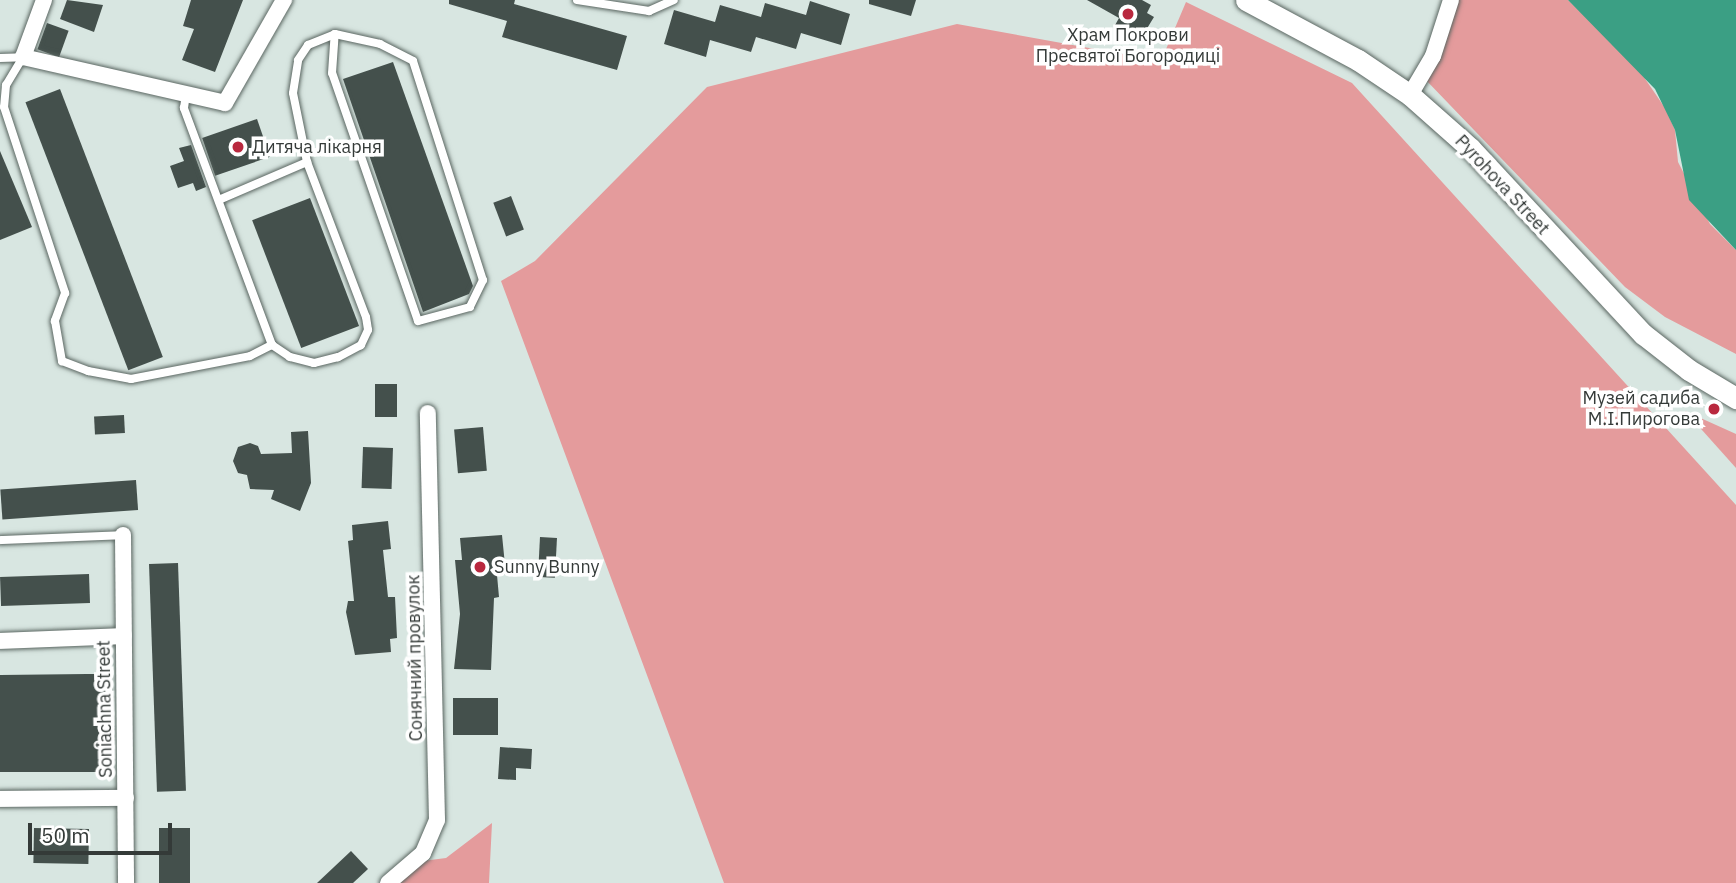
<!DOCTYPE html>
<html>
<head>
<meta charset="utf-8">
<style>
	body { margin:0 }
	#map { position:relative; width:1736px; height:883px; overflow:hidden; background:#d8e6e1; font-family:"IBM Plex Sans",sans-serif }
	div>[style] { position:absolute }
	.green>* { inset:0; background:#e49b9c }
	.water>* { inset:0; background:#3b9f84 }
	.building>* { inset:0; background:#44504c; transform-origin:0 0 }
	.roads { filter:drop-shadow(0 0 2px #5a6661) drop-shadow(0 0 2px #5a6661) }
	.lane>* { height:8px; margin:-4px; padding:0 4px; transform-origin:4px; border-radius:4px; background:#fff }
	.street>* { height:16px; margin:-8px; padding:0 8px; transform-origin:8px; border-radius:8px; background:#fff }
	.secondary>* { height:21px; margin:-10.5px; padding:0 10.5px; transform-origin:10.5px; border-radius:10.5px; background:#fff }
	.dots>* { width:19px; height:19px; translate:-50% -50%; box-sizing:border-box; border:4px solid #fff; border-radius:50% }
	span { translate:-50% -50%; white-space:nowrap; text-align:center; line-height:1.15; -webkit-text-stroke:7px #fff; paint-order:stroke }
	.poi-label { font-size:18px; color:#343a38 }
	.left { translate:0 -50%; text-align:left }
	.right { translate:-100% -50%; text-align:right }
	.street-label { font-size:18px; color:#343a38 }
	.scale { position:absolute; left:28px; top:823px; width:144px; height:32px; box-sizing:border-box; border:4px solid #343a38; border-top:0; padding-left:9px; font-size:21px; line-height:24px; white-space:nowrap; color:#343a38; -webkit-text-stroke:5px #fff; paint-order:stroke }
</style>
</head>
<body>
<div id="map">
	<div class="green">
		<i style="clip-path:polygon(1451px 0,1568px 0,1635px 64px,1665px 108px,1675px 130px,1678px 162px,1710px 224px,1736px 250px,1736px 354px,1665px 317px,1625px 287px,1423px 77px)"></i>
		<i style="clip-path:polygon(1186px 2px,1352px 83px,1736px 505px,1736px 883px,724px 883px,501px 281px,535px 261px,707px 87px,957px 24px,1161px 61px)"></i>
		<i style="clip-path:polygon(1685px 411px,1736px 434px,1736px 468px)"></i>
		<i style="clip-path:polygon(492px 823px,489px 883px,388px 883px,415px 862px,446px 858px)"></i>
	</div>
	<div class="water">
		<i style="clip-path:polygon(1568px 0,1736px 0,1736px 250px,1689px 200px,1675px 130px,1655px 89px)"></i>
	</div>
	<div class="building">
		<i style="clip-path:polygon(67px 0,103px 5px,94px 32px,60px 19px)"></i>
		<i style="clip-path:polygon(191px 0,243px 0,215px 72px,182px 60px,194px 29px,183px 26px)"></i>
		<i style="clip-path:polygon(449px 0,515px 0,514px 4px,627px 36px,617px 70px,502px 37px,507px 21px,449px 4px)"></i>
		<i style="clip-path:polygon(869px 0,916px 0,911px 16px,869px 4px)"></i>
		<i style="clip-path:polygon(1087px 0,1142px 0,1151px 5px,1147px 13px,1154px 17px,1143px 35px,1134px 29px,1129px 37px,1114px 27px,1119px 18px)"></i>
		<i style="clip-path:polygon(810px 1px,850px 14px,841px 45px,801px 33px,796px 49px,756px 37px,751px 52px,710px 40px,706px 57px,664px 44px,674px 10px,715px 22px,720px 5px,761px 17px,765px 3px,806px 15px)"></i>
		<i style="left:47px;top:23px;width:23px;height:28px;rotate:20deg"></i>
		<i style="clip-path:polygon(393px 62px,473px 286px,469px 294px,423px 312px,343px 79px)"></i>
		<i style="left:60px;top:89px;width:287px;height:37px;rotate:69deg"></i>
		<i style="left:257px;top:119px;width:40px;height:58px;rotate:71deg"></i>
		<i style="clip-path:polygon(191px 145px,206px 187px,196px 191px,193px 183px,178px 188px,170px 166px,184px 161px,179px 148px)"></i>
		<i style="clip-path:polygon(0 151px,32px 227px,0 240px)"></i>
		<i style="left:511px;top:196px;width:36px;height:19px;rotate:69deg"></i>
		<i style="left:310px;top:198px;width:137px;height:62px;rotate:69deg"></i>
		<i style="left:375px;top:384px;width:22px;height:33px"></i>
		<i style="left:124px;top:415px;width:18px;height:30px;rotate:87deg"></i>
		<i style="left:483px;top:427px;width:44px;height:29px;rotate:85deg"></i>
		<i style="clip-path:polygon(308px 431px,311px 483px,300px 511px,271px 499px,274px 490px,250px 489px,247px 475px,238px 473px,233px 461px,238px 447px,250px 443px,258px 446px,261px 454px,292px 453px,291px 432px)"></i>
		<i style="left:363px;top:447px;width:30px;height:41px;rotate:2deg"></i>
		<i style="left:136px;top:480px;width:30px;height:136px;rotate:86deg"></i>
		<i style="clip-path:polygon(388px 521px,391px 549px,383px 550px,388px 597px,395px 597px,397px 638px,390px 639px,391px 652px,355px 655px,346px 612px,348px 601px,354px 601px,348px 541px,353px 540px,352px 525px)"></i>
		<i style="clip-path:polygon(502px 535px,506px 575px,497px 575px,499px 597px,494px 598px,491px 670px,454px 669px,460px 614px,455px 560px,462px 560px,460px 538px)"></i>
		<i style="left:540px;top:537px;width:17px;height:40px;rotate:3deg"></i>
		<i style="left:178px;top:563px;width:228px;height:29px;rotate:88deg"></i>
		<i style="left:89px;top:574px;width:29px;height:89px;rotate:88deg"></i>
		<i style="clip-path:polygon(87px 674px,112px 674px,113px 712px,101px 712px,101px 772px,0 772px,0 675px)"></i>
		<i style="left:453px;top:698px;width:45px;height:37px"></i>
		<i style="clip-path:polygon(500px 747px,532px 749px,531px 769px,516px 768px,516px 780px,498px 779px)"></i>
		<i style="left:34px;top:828px;width:55px;height:35px;rotate:1deg"></i>
		<i style="left:159px;top:828px;width:31px;height:55px"></i>
		<i style="clip-path:polygon(351px 851px,368px 869px,353px 883px,317px 883px)"></i>
	</div>
	<div class="roads">
		<div class="lane">
			<i style="left:577px;top:0;width:73px;rotate:8.7deg"></i>
			<i style="left:649px;top:11px;width:27px;rotate:-24deg"></i>
			<i style="left:23px;top:57px;width:33px;rotate:121deg"></i>
			<i style="left:6px;top:85px;width:22px;rotate:95deg"></i>
			<i style="left:4px;top:107px;width:196px;rotate:71.8deg"></i>
			<i style="left:65px;top:293px;width:30px;rotate:110deg"></i>
			<i style="left:55px;top:321px;width:41px;rotate:80.1deg"></i>
			<i style="left:62px;top:361px;width:28px;rotate:21deg"></i>
			<i style="left:88px;top:371px;width:44px;rotate:10.5deg"></i>
			<i style="left:131px;top:379px;width:121px;rotate:-10.9deg"></i>
			<i style="left:250px;top:356px;width:25px;rotate:-27deg"></i>
			<i style="left:272px;top:345px;width:253px;rotate:-110.4deg"></i>
			<i style="left:184px;top:108px;width:14px;rotate:-82deg"></i>
			<i style="left:0;top:58px;width:23px;rotate:-2deg"></i>
			<i style="left:307px;top:162px;width:70px;rotate:-101.5deg"></i>
			<i style="left:293px;top:93px;width:33px;rotate:-81deg"></i>
			<i style="left:298px;top:60px;width:18px;rotate:-56deg"></i>
			<i style="left:308px;top:45px;width:29px;rotate:-22deg"></i>
			<i style="left:335px;top:34px;width:46px;rotate:12.5deg"></i>
			<i style="left:380px;top:44px;width:37px;rotate:27deg"></i>
			<i style="left:413px;top:61px;width:230px;rotate:72.3deg"></i>
			<i style="left:483px;top:280px;width:30px;rotate:116deg"></i>
			<i style="left:470px;top:307px;width:54px;rotate:164.9deg"></i>
			<i style="left:418px;top:321px;width:262px;rotate:-109.1deg"></i>
			<i style="left:332px;top:73px;width:39px;rotate:-86deg"></i>
			<i style="left:221px;top:199px;width:94px;rotate:-23.3deg"></i>
			<i style="left:307px;top:162px;width:166px;rotate:69.2deg"></i>
			<i style="left:366px;top:317px;width:13px;rotate:81deg"></i>
			<i style="left:368px;top:330px;width:17px;rotate:115deg"></i>
			<i style="left:361px;top:345px;width:26px;rotate:152deg"></i>
			<i style="left:338px;top:357px;width:25px;rotate:166deg"></i>
			<i style="left:314px;top:363px;width:25px;rotate:-166deg"></i>
			<i style="left:290px;top:357px;width:22px;rotate:-146deg"></i>
			<i style="left:0;top:540px;width:123px;rotate:-2.3deg"></i>
		</div>
		<div class="street">
			<i style="left:44px;top:0;width:61px;rotate:110.2deg"></i>
			<i style="left:23px;top:57px;width:207px;rotate:12.8deg"></i>
			<i style="left:225px;top:103px;width:119px;rotate:-60.2deg"></i>
			<i style="left:1410px;top:95px;width:45px;rotate:-59.5deg"></i>
			<i style="left:1433px;top:56px;width:59px;rotate:-72.2deg"></i>
			<i style="left:123px;top:535px;width:348px;rotate:89.5deg"></i>
			<i style="left:0;top:641px;width:124px;rotate:-2.3deg"></i>
			<i style="left:0;top:799px;width:126px;rotate:-0.5deg"></i>
			<i style="left:388px;top:883px;width:46px;rotate:-40.6deg"></i>
			<i style="left:423px;top:853px;width:36px;rotate:-67deg"></i>
			<i style="left:437px;top:820px;width:407px;rotate:-91.3deg"></i>
		</div>
		<div class="secondary">
			<i style="left:1246px;top:0;width:127px;rotate:28.2deg"></i>
			<i style="left:1358px;top:60px;width:63px;rotate:33.9deg"></i>
			<i style="left:1410px;top:95px;width:81px;rotate:41.5deg"></i>
			<i style="left:1471px;top:149px;width:253px;rotate:47.1deg"></i>
			<i style="left:1643px;top:334px;width:58px;rotate:38deg"></i>
			<i style="left:1689px;top:370px;width:55px;rotate:30.8deg"></i>
		</div>
	</div>
	<div class="dots">
		<i style="left:1128px;top:14px;background:#b9283e"></i>
		<i style="left:238px;top:147px;background:#b9283e"></i>
		<i style="left:1714px;top:409px;background:#b9283e"></i>
		<i style="left:480px;top:567px;background:#b9283e"></i>
	</div>
	<div class="poi-label">
		<span style="left:1128px;top:46px">Храм Покрови<br>Пресвятої Богородиці</span>
		<span class="left" style="left:252px;top:147px">Дитяча лікарня</span>
		<span class="right" style="left:1700px;top:409px">Музей садиба<br>М.І.Пирогова</span>
		<span class="left" style="left:494px;top:567px">Sunny Bunny</span>
	</div>
	<div class="street-label">
		<span style="left:1502px;top:185px;rotate:47deg">Pyrohova Street</span>
		<span style="left:415px;top:658px;rotate:-91deg">Сонячний провулок</span>
		<span style="left:105px;top:709px;rotate:-91deg">Soniachna Street</span>
	</div>
	<div class="scale">50 m</div>
</div>
</body>
</html>
